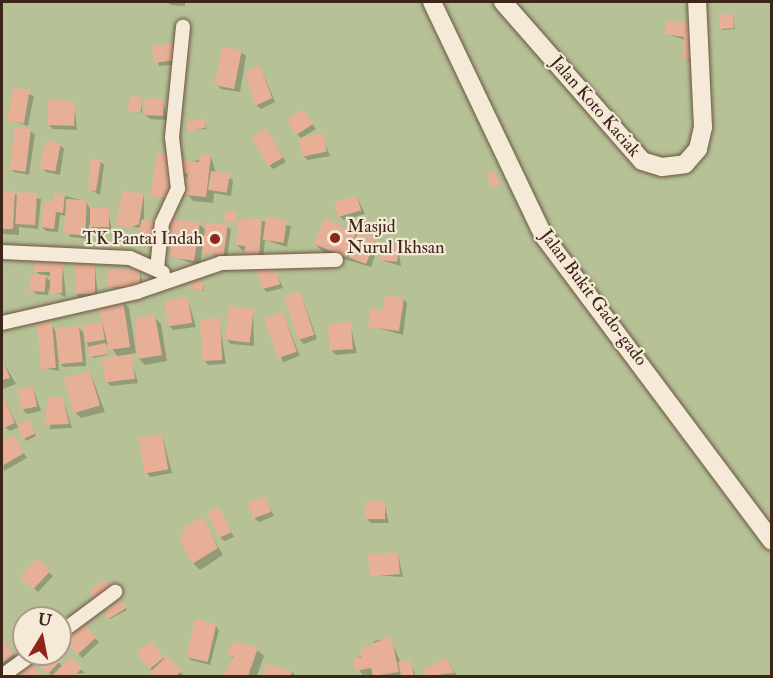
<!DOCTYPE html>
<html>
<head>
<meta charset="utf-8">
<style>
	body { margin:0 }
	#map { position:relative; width:773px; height:678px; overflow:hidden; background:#f0dfc2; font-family:"IM FELL Double Pica",serif }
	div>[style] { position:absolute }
	.green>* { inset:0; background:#b6c295 }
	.shadow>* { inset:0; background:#0003; transform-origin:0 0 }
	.building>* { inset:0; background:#e6af96; transform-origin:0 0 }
	.roads { filter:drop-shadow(0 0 2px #6a5444) drop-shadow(0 0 2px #6a5444) }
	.minor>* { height:14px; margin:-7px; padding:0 7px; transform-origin:7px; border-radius:7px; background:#f5ead7 }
	.tertiary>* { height:18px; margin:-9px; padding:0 9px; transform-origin:9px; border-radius:9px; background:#f5ead7 }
	.dots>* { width:16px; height:16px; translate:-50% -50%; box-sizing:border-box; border:3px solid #f5ead7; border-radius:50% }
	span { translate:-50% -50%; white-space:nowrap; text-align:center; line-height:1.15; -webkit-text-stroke:4.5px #f5ead7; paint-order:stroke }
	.street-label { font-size:18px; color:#3e251a }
	.poi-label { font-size:18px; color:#3e251a }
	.left { translate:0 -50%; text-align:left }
	.right { translate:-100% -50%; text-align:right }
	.frame { position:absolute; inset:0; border:3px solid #3e251a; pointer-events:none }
	.north { position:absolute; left:12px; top:606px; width:60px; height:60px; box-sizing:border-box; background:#f5ead7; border:2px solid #ac9b8b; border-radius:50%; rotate:10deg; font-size:16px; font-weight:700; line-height:24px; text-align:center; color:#3e251a }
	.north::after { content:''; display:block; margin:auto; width:21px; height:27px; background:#8f2418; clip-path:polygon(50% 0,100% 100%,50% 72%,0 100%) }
</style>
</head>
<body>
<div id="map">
	<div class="green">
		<i style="clip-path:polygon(evenodd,2px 2px,771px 2px,771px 676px,2px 676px,2px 2px,24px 618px,60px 618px,60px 654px,24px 654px,24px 618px)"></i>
	</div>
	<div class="shadow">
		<i style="clip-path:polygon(167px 2px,185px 2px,185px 6px,171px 5px)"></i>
		<i style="clip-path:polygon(733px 16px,735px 29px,722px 30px,721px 28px)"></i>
		<i style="clip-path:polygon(695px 25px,695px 63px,683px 57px,685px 40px,667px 34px)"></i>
		<i style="clip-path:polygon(154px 46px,181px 64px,159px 66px)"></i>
		<i style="clip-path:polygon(241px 52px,246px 56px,240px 92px,221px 89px,217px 85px)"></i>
		<i style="clip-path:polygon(260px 66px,275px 102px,261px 109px,256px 105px)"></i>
		<i style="clip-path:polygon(14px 89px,34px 96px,28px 126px,9px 119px)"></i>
		<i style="clip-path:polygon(142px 99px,142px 113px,129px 110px)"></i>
		<i style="clip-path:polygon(163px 100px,167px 120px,150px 119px,145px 115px)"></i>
		<i style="clip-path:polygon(74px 103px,77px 130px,53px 129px,49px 125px)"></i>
		<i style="clip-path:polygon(303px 111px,316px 129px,301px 138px,297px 134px)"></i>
		<i style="clip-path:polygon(204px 120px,207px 129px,189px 130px)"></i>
		<i style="clip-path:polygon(266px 130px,286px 162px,273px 169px,269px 165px)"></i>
		<i style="clip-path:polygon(31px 131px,35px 135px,29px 175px,14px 172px,10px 168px)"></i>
		<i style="clip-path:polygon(322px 135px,330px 156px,308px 160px,303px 156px)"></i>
		<i style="clip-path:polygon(60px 145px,64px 149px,60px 175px,46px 172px,42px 168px)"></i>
		<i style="clip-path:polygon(211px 157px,216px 173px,233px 180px,231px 196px,214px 193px,213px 203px,193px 201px,187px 194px,189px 180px,179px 170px,174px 202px,153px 196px,182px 164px)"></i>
		<i style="clip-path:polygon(100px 161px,104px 165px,100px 195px,89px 189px)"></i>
		<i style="clip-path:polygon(2px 192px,41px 199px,38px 229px,19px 227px,19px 235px,2px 234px)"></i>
		<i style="clip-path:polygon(144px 195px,144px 221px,156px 224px,156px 249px,138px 243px,141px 228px,118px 225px)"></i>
		<i style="clip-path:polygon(64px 196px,86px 201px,90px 209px,108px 210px,112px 231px,95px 230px,89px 224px,88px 239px,70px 237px,66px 216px,60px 215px,58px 232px,46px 231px,42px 227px)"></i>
		<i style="clip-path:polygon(357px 197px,365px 214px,343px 220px,339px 215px)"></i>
		<i style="clip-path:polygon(262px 221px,291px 226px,287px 247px,265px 240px,263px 260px,250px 258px,237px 245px,242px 223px)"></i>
		<i style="clip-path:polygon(199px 224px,206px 231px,227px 226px,231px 230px,227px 259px,202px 251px,200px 266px,171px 256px)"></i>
		<i style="clip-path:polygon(355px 233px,379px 244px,371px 267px,324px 253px,315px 244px)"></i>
		<i style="clip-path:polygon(398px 248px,401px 266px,381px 260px)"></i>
		<i style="clip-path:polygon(evenodd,62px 258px,66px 297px,49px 289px,48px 295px,36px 294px,32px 290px,41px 276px,36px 271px,62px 258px,44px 275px,52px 276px,52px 283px,44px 275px)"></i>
		<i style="clip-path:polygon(95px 266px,98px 298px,80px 298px,76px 294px)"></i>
		<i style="clip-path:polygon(274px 267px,283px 288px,267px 292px,263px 288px)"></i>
		<i style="clip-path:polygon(140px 270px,144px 290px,110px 287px)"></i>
		<i style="clip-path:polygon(203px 283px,204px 291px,190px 289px)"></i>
		<i style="clip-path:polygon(300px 292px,317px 339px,304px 344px,299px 339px)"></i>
		<i style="clip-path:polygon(188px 299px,196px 327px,173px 330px,169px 326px)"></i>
		<i style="clip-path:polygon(403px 299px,407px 303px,403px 335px,370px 326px)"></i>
		<i style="clip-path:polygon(122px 302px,129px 308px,136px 353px,130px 354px,138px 383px,111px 386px,107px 382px,118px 357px,109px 344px,105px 345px,108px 355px,93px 358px,87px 343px,101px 323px,105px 327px,108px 304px)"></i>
		<i style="clip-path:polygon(253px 310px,254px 346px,231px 344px,227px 340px)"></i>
		<i style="left:283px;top:314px;width:45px;height:18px;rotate:68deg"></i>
		<i style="clip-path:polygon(154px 317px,161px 324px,167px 361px,145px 365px,139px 359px)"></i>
		<i style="clip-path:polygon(219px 320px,226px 364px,208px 365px,204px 360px)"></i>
		<i style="clip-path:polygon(51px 324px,55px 330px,79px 328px,84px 333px,86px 366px,64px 367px,58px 362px,59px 371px,43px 368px)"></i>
		<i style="clip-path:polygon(350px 324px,357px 353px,336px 355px,332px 351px)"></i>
		<i style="clip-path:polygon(2px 360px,16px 384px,2px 389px)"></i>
		<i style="clip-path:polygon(90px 372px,105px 412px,81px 418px,75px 412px)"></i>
		<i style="clip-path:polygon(33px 388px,41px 411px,27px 414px,23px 410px)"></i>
		<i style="clip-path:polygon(2px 394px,18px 427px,30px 424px,36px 436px,26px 441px,19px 427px,10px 431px,5px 427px)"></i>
		<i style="clip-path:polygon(63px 399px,72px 428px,50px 429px,50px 400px)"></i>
		<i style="clip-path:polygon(162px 435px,172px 473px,150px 477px,146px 472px)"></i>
		<i style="clip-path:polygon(13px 437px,27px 458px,4px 471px,2px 444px)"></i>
		<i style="clip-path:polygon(264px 498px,274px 516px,259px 522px,254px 518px)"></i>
		<i style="clip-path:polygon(384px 503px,389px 523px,371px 523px,367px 519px)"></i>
		<i style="clip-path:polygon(218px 509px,234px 537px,224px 541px,220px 537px)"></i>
		<i style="clip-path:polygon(202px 519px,223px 555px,200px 570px,193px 563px)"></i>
		<i style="clip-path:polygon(398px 554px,403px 577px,371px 575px)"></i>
		<i style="left:37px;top:561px;width:22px;height:22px;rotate:43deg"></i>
		<i style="clip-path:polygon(123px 603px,127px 610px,110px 619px,104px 611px)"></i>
		<i style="left:82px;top:624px;width:25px;height:23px;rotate:47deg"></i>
		<i style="clip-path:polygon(215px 625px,219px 630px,210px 665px,191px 660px,187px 656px)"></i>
		<i style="clip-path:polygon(20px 631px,24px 636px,23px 651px,13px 637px)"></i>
		<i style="clip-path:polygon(390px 638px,401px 663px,410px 662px,416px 676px,363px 676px,354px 660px,375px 647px,374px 641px)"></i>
		<i style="clip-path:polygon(2px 642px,17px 658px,2px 670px)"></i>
		<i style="clip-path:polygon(155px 647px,165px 660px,185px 676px,157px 676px,150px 668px)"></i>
		<i style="clip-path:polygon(257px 650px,264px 656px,257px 676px,223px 676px,234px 659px,230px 655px)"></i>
		<i style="clip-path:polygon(41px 654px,50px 654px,63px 667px,70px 659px,85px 673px,52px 676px,35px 661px)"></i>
		<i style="clip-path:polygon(446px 660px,457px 676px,429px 676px,425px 671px)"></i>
		<i style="clip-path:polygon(267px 666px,292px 672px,296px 676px,264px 676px)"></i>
	</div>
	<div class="building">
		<i style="left:733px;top:14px;width:14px;height:14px;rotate:86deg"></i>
		<i style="clip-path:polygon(667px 20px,696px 24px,692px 59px,682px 58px,684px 37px,665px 34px)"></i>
		<i style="left:176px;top:43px;width:17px;height:24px;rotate:83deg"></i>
		<i style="left:222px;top:47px;width:20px;height:39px;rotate:11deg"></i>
		<i style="clip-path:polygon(260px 65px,272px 98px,255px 106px,245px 72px)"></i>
		<i style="left:13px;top:87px;width:17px;height:34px;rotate:10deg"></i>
		<i style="left:130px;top:96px;width:13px;height:15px;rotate:9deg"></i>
		<i style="left:145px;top:98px;width:19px;height:17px;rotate:3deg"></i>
		<i style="left:48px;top:100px;width:27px;height:25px;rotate:2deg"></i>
		<i style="left:303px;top:109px;width:18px;height:20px;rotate:56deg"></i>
		<i style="left:204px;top:118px;width:10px;height:18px;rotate:79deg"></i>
		<i style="left:15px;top:127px;width:16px;height:43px;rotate:7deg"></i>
		<i style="left:266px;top:128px;width:34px;height:17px;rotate:60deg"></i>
		<i style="left:323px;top:133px;width:19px;height:25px;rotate:78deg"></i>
		<i style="left:45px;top:141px;width:16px;height:28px;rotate:11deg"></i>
		<i style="left:157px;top:153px;width:20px;height:44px;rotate:9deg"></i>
		<i style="clip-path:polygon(200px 154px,211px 156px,206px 197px,185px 195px,188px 174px,180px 173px,181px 160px,199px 162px)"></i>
		<i style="clip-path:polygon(91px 158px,101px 160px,96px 191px,88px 190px)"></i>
		<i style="left:211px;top:171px;width:19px;height:19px;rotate:9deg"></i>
		<i style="clip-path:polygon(494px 171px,501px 183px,492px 188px,486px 175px)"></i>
		<i style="clip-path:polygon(123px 190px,144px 194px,139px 224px,130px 228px,116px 225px)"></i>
		<i style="clip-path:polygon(2px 191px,15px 191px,13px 229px,2px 229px)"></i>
		<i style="left:17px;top:192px;width:20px;height:32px;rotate:3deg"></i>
		<i style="clip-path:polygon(54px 193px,65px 195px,63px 213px,56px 212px,54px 229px,41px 227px,44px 201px,53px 202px)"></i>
		<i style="left:357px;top:196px;width:15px;height:24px;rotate:74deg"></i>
		<i style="left:66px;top:199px;width:21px;height:35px;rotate:3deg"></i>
		<i style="left:90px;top:208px;width:19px;height:19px"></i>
		<i style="left:226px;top:210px;width:11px;height:11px;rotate:10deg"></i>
		<i style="left:266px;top:217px;width:21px;height:23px;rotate:8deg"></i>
		<i style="clip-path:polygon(171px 218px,200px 223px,194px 261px,170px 257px)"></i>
		<i style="clip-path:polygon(247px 218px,262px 219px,259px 256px,244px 255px,245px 246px,236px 245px,238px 221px)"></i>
		<i style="left:142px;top:219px;width:16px;height:25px;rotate:15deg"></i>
		<i style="left:324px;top:219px;width:35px;height:27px;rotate:22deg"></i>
		<i style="left:206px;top:222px;width:22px;height:31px;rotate:8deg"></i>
		<i style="left:358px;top:232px;width:19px;height:27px;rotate:21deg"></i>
		<i style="left:381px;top:244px;width:18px;height:16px;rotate:6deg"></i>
		<i style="clip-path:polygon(34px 256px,63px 257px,62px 293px,50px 293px,50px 272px,34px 272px)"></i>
		<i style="left:75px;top:264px;width:20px;height:30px"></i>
		<i style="left:275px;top:265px;width:20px;height:19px;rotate:75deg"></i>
		<i style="left:108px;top:269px;width:32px;height:18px"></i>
		<i style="left:31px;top:274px;width:15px;height:17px;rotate:4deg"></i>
		<i style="left:190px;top:280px;width:14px;height:9px;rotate:8deg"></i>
		<i style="left:300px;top:291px;width:46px;height:17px;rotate:72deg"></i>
		<i style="clip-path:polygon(385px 295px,404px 298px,399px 331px,368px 327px,371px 308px,383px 310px)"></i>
		<i style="left:188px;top:297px;width:26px;height:24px;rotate:81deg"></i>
		<i style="clip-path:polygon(123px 300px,130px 347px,109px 350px,99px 309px)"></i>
		<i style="left:229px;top:306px;width:25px;height:34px;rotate:7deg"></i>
		<i style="left:283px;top:312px;width:42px;height:20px;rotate:71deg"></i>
		<i style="clip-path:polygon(155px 315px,162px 355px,137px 359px,135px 319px)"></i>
		<i style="left:220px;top:318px;width:42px;height:20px;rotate:87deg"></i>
		<i style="left:52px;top:322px;width:46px;height:15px;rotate:85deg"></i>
		<i style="left:102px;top:322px;width:18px;height:20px;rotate:81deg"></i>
		<i style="left:351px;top:322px;width:27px;height:23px;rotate:86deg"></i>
		<i style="left:79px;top:326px;width:36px;height:24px;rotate:84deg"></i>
		<i style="clip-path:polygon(105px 343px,108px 354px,90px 357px,87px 347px)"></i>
		<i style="left:132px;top:354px;width:25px;height:30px;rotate:83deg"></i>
		<i style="clip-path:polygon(2px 358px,10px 378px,2px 380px)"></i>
		<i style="left:90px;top:371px;width:36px;height:27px;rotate:74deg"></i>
		<i style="left:33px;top:386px;width:21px;height:16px;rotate:79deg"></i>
		<i style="clip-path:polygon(2px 393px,15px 423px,4px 428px,2px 422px)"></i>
		<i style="clip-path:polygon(48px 398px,63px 398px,69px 424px,44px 425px)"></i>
		<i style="left:29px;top:420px;width:15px;height:13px;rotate:67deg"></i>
		<i style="left:162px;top:434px;width:36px;height:24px;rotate:80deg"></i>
		<i style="clip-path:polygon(14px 435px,24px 453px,2px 466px,2px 442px)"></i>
		<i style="left:265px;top:496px;width:17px;height:19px;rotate:69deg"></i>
		<i style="left:385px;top:501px;width:18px;height:20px;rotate:90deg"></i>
		<i style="left:219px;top:507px;width:28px;height:13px;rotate:64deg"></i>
		<i style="clip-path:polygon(203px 517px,218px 548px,192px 564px,179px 536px,186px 533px,183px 527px)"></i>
		<i style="left:398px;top:552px;width:22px;height:30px;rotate:85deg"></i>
		<i style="left:37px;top:559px;width:18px;height:25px;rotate:43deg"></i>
		<i style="left:106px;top:580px;width:10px;height:19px;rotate:61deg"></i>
		<i style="left:122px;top:600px;width:9px;height:22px;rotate:58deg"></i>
		<i style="clip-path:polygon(55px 609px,64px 620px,60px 623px,60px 618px,45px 618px)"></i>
		<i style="left:195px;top:619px;width:22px;height:39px;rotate:13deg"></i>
		<i style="left:82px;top:622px;width:21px;height:26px;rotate:47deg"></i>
		<i style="clip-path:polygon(20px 629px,24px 635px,20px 650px,11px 636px)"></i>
		<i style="clip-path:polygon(391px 636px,399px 672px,373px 676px,371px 668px,355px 671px,353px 659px,361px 657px,360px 649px)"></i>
		<i style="clip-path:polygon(3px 639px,14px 654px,2px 663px,2px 640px)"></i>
		<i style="left:151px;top:641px;width:21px;height:19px;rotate:51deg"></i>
		<i style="clip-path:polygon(239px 642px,258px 648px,248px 676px,222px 676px,234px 657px,228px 655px,232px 643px)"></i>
		<i style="clip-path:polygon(39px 654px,60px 661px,48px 674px,33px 661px)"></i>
		<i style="clip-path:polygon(167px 656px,182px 671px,176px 676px,155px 676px,150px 672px)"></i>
		<i style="clip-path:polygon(70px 657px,82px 668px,75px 676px,52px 676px)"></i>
		<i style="clip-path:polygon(446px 658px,454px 673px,427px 676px,423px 670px)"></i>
		<i style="clip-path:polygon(28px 659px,41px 676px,13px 676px,19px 672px,16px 667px)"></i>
		<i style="clip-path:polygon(411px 660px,414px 676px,401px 676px,398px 662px)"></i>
		<i style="clip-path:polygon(266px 664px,292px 671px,291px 676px,263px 676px)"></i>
	</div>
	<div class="roads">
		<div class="minor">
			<i style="left:2px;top:252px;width:128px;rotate:2.7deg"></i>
			<i style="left:130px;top:258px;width:36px;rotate:24deg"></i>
			<i style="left:157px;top:268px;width:45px;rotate:-83.7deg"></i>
			<i style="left:162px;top:223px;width:38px;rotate:-65deg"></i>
			<i style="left:178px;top:189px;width:52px;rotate:-96.6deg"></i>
			<i style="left:172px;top:137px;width:111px;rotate:-84.3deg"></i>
			<i style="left:2px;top:323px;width:139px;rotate:-12.9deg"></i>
			<i style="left:137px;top:292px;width:89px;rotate:-19deg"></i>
			<i style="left:221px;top:263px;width:115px;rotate:-1.5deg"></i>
			<i style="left:60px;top:633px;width:69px;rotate:-36.7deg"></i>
			<i style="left:2px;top:676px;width:37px;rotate:-36deg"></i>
		</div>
		<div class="tertiary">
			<i style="left:432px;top:2px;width:258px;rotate:64.5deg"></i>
			<i style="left:543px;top:235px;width:382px;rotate:53.2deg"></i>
			<i style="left:503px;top:2px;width:211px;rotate:48.8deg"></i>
			<i style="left:642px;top:161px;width:21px;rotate:17deg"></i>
			<i style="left:662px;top:167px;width:23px;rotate:-7deg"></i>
			<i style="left:685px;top:164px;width:20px;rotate:-49deg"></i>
			<i style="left:698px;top:149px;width:23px;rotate:-77deg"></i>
			<i style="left:703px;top:127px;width:125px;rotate:-92.7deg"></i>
		</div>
	</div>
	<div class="dots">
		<i style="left:335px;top:238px;background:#8f2418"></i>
		<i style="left:215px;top:239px;background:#8f2418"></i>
	</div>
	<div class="street-label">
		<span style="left:595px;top:107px;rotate:49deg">Jalan Koto Kaciak</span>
		<span style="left:593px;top:298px;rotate:53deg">Jalan Bukit Gado-gado</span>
	</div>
	<div class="poi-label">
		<span class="left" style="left:347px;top:238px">Masjid<br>Nurul Ikhsan</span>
		<span class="right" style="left:203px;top:239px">TK Pantai Indah</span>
	</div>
	<div class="frame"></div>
	<div class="north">U</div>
</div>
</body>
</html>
